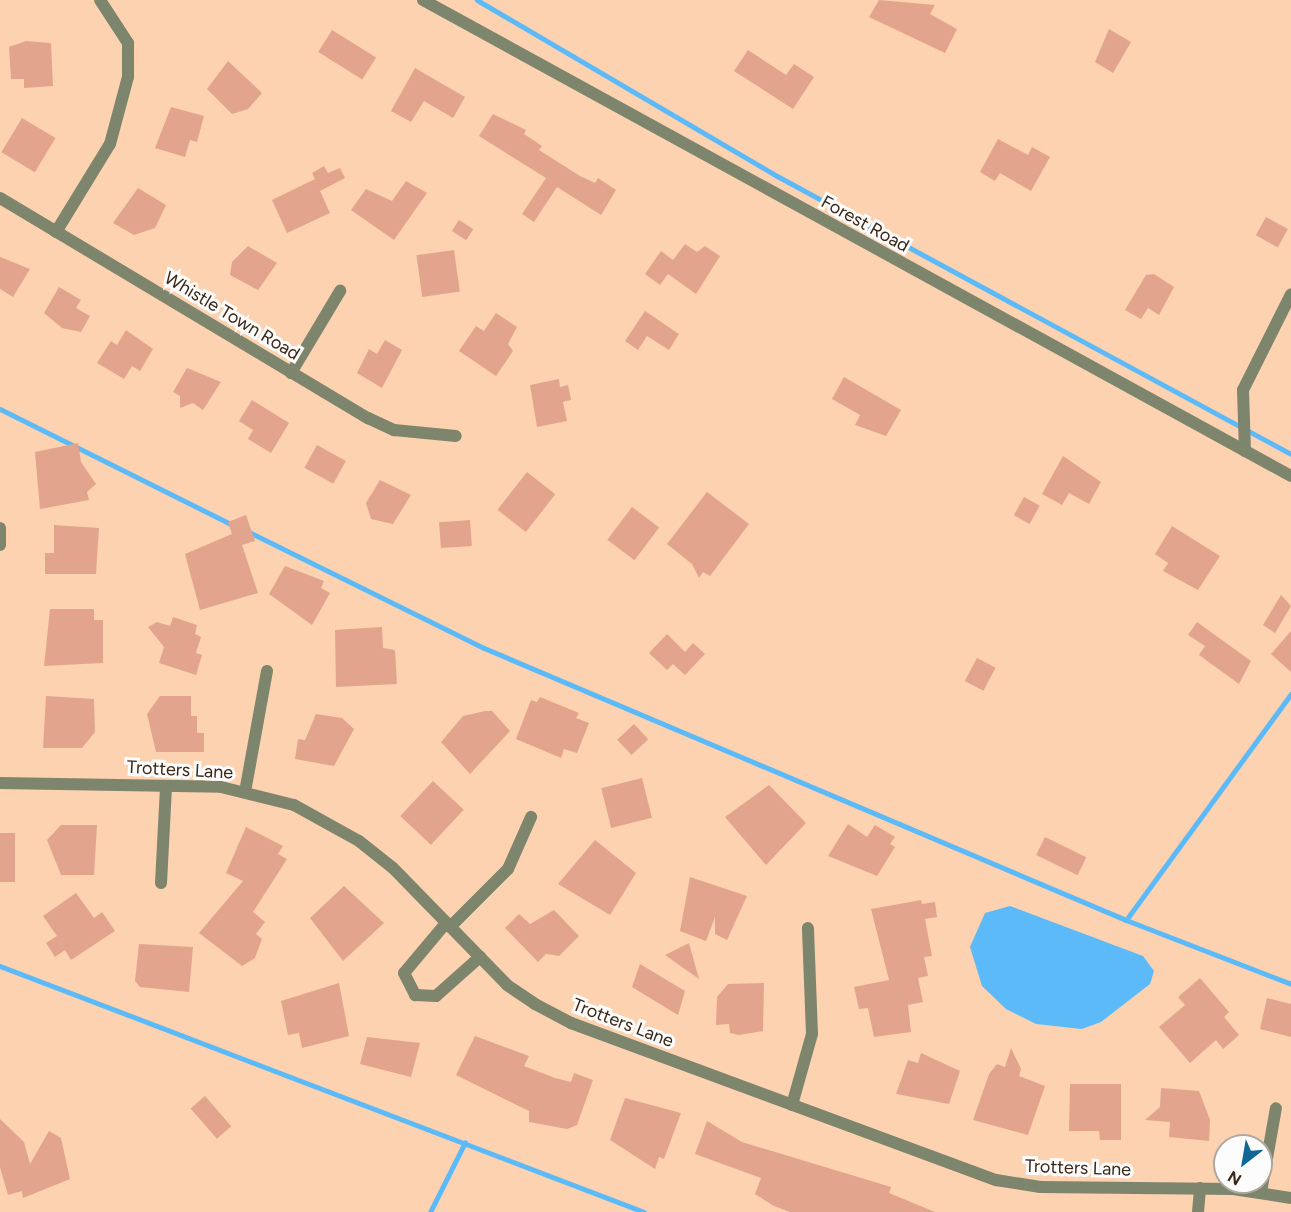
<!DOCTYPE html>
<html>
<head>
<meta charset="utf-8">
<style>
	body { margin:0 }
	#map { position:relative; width:1291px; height:1212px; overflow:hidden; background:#fcd2b0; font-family:Figtree,sans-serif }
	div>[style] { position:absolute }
	.water>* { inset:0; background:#5cbaf9 }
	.stream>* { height:5px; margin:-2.5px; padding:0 2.5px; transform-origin:2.5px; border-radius:2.5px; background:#5cbaf9 }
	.building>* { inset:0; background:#e3a48e; transform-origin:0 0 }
	.street>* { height:12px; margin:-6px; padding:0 6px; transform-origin:6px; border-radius:6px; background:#7e856d }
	span { translate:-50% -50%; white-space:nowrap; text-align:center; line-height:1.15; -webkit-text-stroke:6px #fcfcfc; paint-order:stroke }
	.street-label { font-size:18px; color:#3b2716 }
	.north { position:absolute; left:1213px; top:1134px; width:60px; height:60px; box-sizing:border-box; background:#fcfcfc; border:2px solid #afa7a0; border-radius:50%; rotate:211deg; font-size:16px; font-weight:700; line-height:24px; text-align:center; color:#3b2716 }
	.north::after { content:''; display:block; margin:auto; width:21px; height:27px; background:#116898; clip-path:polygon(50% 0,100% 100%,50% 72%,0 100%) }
</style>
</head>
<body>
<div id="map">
	<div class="water">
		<i style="clip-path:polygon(1010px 906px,1143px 956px,1154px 971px,1150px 984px,1101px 1022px,1082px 1029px,1036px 1024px,1006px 1009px,982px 986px,970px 947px,985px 913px)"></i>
	</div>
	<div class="stream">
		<i style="left:477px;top:0;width:348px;rotate:30.4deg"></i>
		<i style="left:777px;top:176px;width:584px;rotate:28.41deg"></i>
		<i style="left:0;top:409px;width:260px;rotate:26.5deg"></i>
		<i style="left:247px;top:531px;width:264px;rotate:26.3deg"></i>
		<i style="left:484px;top:648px;width:697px;rotate:22.96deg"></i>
		<i style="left:1126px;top:920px;width:177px;rotate:21.2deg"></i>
		<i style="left:1126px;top:920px;width:280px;rotate:-53.9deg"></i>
		<i style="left:0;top:966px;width:689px;rotate:20.91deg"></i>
		<i style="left:430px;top:1212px;width:78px;rotate:-63.4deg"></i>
	</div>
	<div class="building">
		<i style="clip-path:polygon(879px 0,935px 5px,930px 14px,957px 29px,945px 53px,869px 17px)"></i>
		<i style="clip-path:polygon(1109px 29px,1131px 42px,1113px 73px,1095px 62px)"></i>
		<i style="left:332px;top:30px;width:52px;height:26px;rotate:32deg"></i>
		<i style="clip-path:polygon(26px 41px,51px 43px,53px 86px,24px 88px,24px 79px,11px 79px,9px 47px)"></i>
		<i style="clip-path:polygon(748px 50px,786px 75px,794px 64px,814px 77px,793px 109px,734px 71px)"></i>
		<i style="clip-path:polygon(228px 61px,262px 93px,248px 109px,232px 114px,207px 89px)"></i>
		<i style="clip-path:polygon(415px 68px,465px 97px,453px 118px,424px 101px,411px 122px,391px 111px)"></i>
		<i style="clip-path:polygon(171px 107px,204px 116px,197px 142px,190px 140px,185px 157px,155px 148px)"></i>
		<i style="clip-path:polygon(493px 114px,526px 130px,524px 134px,542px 146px,539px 150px,580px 176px,595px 183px,598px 178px,616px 190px,601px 215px,557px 187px,534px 222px,522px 214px,546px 178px,479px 136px)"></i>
		<i style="left:22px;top:118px;width:39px;height:40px;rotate:31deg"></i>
		<i style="clip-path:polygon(998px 139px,1028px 155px,1032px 147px,1050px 157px,1031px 191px,1000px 173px,995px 181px,980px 172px)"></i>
		<i style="clip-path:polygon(324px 166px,328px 173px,340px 168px,345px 178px,320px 191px,330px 213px,287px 233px,272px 200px,315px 179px,312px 173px)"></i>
		<i style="clip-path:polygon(406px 181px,427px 193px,394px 240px,351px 210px,366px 189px,392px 201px)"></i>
		<i style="clip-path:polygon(138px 188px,166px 205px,155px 228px,134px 235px,113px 223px)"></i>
		<i style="left:1266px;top:217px;width:25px;height:21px;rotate:29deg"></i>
		<i style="left:459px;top:220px;width:17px;height:13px;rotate:33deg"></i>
		<i style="clip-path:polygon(685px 244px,697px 252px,705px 246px,720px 256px,696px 294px,668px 274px,660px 285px,645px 274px,661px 251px,673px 260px)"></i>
		<i style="clip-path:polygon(248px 246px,277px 263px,258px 290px,230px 275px,232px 262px)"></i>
		<i style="left:454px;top:250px;width:42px;height:38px;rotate:82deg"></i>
		<i style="clip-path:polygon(0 257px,30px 269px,13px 297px,0 289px)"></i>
		<i style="clip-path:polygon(1154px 274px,1174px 287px,1159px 315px,1148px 308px,1141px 319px,1125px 310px,1146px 275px)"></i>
		<i style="clip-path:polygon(59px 287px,81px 300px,76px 308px,90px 316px,81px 332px,62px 328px,44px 313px)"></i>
		<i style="clip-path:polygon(645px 311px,679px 334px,669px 350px,647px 336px,638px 350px,625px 341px)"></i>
		<i style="clip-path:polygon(496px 313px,517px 327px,508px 344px,513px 351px,496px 376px,459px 351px,476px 326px,484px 331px)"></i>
		<i style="clip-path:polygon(126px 330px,153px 349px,140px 371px,132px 366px,124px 379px,97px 363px,111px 341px,117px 345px)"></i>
		<i style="clip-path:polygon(385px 340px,402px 350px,382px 388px,357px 373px,369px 349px,377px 354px)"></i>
		<i style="clip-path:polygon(187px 368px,221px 382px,203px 410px,193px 403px,180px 408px,180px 396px,173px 392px)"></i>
		<i style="clip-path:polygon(844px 377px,901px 410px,886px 436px,855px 425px,860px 415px,832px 399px)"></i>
		<i style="clip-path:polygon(559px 379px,560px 387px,568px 385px,571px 400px,563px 402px,567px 421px,537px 427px,530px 385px)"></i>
		<i style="clip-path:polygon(252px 400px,289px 423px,271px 453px,248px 439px,253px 430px,239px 421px)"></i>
		<i style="clip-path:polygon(78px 443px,81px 462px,96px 484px,87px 492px,89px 500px,40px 509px,35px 452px)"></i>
		<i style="left:317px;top:445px;width:33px;height:26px;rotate:29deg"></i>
		<i style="clip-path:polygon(1063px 456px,1101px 482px,1089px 504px,1069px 493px,1062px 505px,1042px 494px)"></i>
		<i style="left:527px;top:472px;width:36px;height:48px;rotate:38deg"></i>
		<i style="clip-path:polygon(380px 480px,411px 495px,393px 524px,371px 519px,366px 503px)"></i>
		<i style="clip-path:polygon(707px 492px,749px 524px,710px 576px,703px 572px,699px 578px,692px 564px,667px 544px)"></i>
		<i style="left:1024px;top:497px;width:18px;height:21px;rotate:29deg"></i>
		<i style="left:632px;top:507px;width:34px;height:41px;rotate:37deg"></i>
		<i style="clip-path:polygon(246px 515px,255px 541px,242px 545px,258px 593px,200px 610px,185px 554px,232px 534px,228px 522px)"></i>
		<i style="left:470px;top:520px;width:26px;height:31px;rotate:86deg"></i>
		<i style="clip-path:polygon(54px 525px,99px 528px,96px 574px,45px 574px,45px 553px,54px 553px)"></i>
		<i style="clip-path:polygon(1172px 526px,1220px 556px,1198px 590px,1163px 571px,1168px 563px,1155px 554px)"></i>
		<i style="clip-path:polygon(285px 566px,324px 581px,321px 588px,330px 593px,312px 625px,269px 594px)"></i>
		<i style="clip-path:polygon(1281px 595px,1291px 606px,1275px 633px,1263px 625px)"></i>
		<i style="clip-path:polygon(50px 609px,94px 609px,94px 620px,103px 620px,103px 663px,44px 666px)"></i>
		<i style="clip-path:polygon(173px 617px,197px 625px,195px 634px,201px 637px,196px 653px,202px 655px,196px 675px,159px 663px,164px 647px,148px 627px,157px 622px,170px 626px)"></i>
		<i style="clip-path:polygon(1197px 622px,1251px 661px,1239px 684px,1199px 655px,1205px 646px,1188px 635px)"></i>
		<i style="clip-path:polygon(382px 627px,383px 648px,395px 650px,397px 684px,336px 687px,335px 630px)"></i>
		<i style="clip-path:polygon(1291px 631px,1291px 672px,1271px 654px)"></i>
		<i style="clip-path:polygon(667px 634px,685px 652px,693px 643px,705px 654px,685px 675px,673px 664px,667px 670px,649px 653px)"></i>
		<i style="left:977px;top:658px;width:21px;height:26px;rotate:28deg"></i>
		<i style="clip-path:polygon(46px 696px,94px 699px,95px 732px,82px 748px,43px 748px)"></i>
		<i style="clip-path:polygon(160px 696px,191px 696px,191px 716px,197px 716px,197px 733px,204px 733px,204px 752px,156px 752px,147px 714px)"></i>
		<i style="clip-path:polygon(540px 697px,579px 713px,576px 718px,589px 723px,577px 753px,564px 749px,561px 758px,516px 739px,531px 700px,537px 702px)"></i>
		<i style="clip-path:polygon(485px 711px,492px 711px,510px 731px,470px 774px,441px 742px,463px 716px)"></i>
		<i style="clip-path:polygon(316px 714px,342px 718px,354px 729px,334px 766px,295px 759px,298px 739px,305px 740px)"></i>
		<i style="left:634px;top:724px;width:21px;height:23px;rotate:47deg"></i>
		<i style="left:642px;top:778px;width:41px;height:42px;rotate:76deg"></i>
		<i style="left:433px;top:781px;width:42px;height:48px;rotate:43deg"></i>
		<i style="clip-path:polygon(769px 785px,806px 823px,766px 865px,725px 817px)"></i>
		<i style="clip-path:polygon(848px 824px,867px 837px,875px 825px,895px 837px,890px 844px,895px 847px,877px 876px,828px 856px)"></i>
		<i style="clip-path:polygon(61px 825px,97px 825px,94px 875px,61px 875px,47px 840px)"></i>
		<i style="clip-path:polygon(246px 827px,283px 846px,278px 854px,287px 859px,253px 912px,265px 922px,256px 934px,262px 939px,255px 958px,242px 966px,199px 933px,243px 881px,226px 873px)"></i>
		<i style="left:0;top:833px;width:15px;height:49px"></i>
		<i style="left:1045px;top:837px;width:46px;height:20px;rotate:26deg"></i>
		<i style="clip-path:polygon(595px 840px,636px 873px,610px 915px,558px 884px)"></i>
		<i style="clip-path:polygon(690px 877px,747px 896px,727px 940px,715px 934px,715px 917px,706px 941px,680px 931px)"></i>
		<i style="clip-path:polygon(344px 886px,384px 923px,343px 961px,310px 918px)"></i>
		<i style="clip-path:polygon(76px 893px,94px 918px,102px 912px,115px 931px,71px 960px,65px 950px,55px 957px,46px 943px,57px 936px,43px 916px)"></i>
		<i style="clip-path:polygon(921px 900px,922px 904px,935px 902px,937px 917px,925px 919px,932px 956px,924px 957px,928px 976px,918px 978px,923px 1002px,908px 1005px,911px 1032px,874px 1037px,868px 1008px,859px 1009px,854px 987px,889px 980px,871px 909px)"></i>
		<i style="clip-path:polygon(554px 910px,579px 936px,559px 956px,546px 954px,538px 962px,505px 928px,519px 914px,530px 924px)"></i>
		<i style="clip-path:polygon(689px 943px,699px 979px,665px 955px)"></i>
		<i style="clip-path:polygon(139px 944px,193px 947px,189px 992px,140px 987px,135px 981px)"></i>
		<i style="clip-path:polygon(640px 964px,685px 991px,678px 1015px,632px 987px)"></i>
		<i style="clip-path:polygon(1200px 978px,1229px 1012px,1224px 1017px,1239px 1035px,1223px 1049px,1216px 1040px,1190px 1063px,1159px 1027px,1185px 1005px,1178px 997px)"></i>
		<i style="clip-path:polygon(339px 983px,349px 1036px,302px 1048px,299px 1033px,288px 1035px,281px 1001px)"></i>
		<i style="clip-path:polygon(764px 983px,763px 1031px,739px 1035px,730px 1033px,729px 1024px,716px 1025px,717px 997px,728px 984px)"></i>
		<i style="clip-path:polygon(1267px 998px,1291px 1004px,1291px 1037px,1260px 1029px)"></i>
		<i style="clip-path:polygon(475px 1036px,529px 1056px,524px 1066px,555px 1078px,571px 1082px,574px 1073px,593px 1080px,577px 1125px,567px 1129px,529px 1122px,529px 1111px,456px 1075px)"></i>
		<i style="clip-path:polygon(367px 1037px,420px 1043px,411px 1077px,360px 1064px)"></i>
		<i style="clip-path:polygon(1011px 1048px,1021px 1069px,1019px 1076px,1045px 1086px,1028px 1135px,973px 1120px,989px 1074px,997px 1064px,1005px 1067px)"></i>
		<i style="clip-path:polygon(921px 1053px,960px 1071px,949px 1104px,896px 1094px,908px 1060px,918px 1063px)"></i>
		<i style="clip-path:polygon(1070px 1084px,1121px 1084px,1121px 1140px,1100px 1140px,1099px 1131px,1069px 1131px)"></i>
		<i style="clip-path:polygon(1161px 1088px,1199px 1091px,1210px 1120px,1209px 1141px,1169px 1137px,1170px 1122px,1145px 1120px,1160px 1107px)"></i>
		<i style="left:205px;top:1096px;width:40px;height:19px;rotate:49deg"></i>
		<i style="clip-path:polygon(625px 1098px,681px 1113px,664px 1159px,659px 1157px,655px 1169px,610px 1140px)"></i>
		<i style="clip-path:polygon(0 1119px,24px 1142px,30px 1164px,49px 1131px,61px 1138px,70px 1179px,23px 1198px,22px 1191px,8px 1195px,0 1167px)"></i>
		<i style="clip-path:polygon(707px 1121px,742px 1142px,891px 1187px,889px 1193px,935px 1212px,790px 1212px,774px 1206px,755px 1194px,761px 1178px,695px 1154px)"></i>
	</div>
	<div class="street">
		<i style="left:423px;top:0;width:990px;rotate:28.74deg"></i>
		<i style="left:0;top:198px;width:429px;rotate:30.9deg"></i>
		<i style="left:368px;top:418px;width:29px;rotate:25deg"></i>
		<i style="left:394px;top:430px;width:62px;rotate:5.5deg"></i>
		<i style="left:56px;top:232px;width:103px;rotate:-58.5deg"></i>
		<i style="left:110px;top:144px;width:69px;rotate:-75deg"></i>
		<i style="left:128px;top:77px;width:34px;rotate:-90deg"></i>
		<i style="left:128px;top:43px;width:51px;rotate:-123.1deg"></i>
		<i style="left:291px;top:373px;width:96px;rotate:-59.1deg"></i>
		<i style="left:1245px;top:451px;width:61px;rotate:-91.9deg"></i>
		<i style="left:1243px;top:390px;width:107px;rotate:-63.4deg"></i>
		<i style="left:0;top:528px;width:17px;rotate:90deg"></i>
		<i style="left:0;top:783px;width:221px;rotate:1deg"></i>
		<i style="left:221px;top:787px;width:75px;rotate:13.9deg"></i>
		<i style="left:294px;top:805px;width:74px;rotate:29deg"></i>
		<i style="left:359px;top:841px;width:43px;rotate:38.5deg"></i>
		<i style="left:393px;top:868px;width:163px;rotate:45.7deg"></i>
		<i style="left:507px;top:985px;width:34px;rotate:34deg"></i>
		<i style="left:535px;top:1004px;width:41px;rotate:27.8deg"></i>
		<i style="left:571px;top:1023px;width:453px;rotate:20.3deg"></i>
		<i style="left:996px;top:1180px;width:45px;rotate:9deg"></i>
		<i style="left:1040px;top:1187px;width:193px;rotate:0.6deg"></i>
		<i style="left:1233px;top:1189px;width:59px;rotate:8.8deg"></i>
		<i style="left:245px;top:792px;width:123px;rotate:-79.7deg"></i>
		<i style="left:161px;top:883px;width:97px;rotate:-87deg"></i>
		<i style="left:446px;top:923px;width:65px;rotate:130deg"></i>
		<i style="left:404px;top:973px;width:25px;rotate:63deg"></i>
		<i style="left:415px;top:995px;width:21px;rotate:3deg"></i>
		<i style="left:436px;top:996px;width:59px;rotate:-41.6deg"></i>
		<i style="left:450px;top:927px;width:82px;rotate:-45deg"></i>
		<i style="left:508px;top:869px;width:57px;rotate:-66.1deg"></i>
		<i style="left:792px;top:1105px;width:74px;rotate:-74.3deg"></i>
		<i style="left:812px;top:1034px;width:106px;rotate:-92.2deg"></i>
		<i style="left:1261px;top:1192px;width:85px;rotate:-79.9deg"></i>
		<i style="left:1198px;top:1212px;width:24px;rotate:-85deg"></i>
	</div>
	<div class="street-label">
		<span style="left:865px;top:224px;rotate:29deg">Forest Road</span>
		<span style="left:232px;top:316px;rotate:31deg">Whistle Town Road</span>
		<span style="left:180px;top:770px;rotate:3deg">Trotters Lane</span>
		<span style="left:623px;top:1023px;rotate:21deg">Trotters Lane</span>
		<span style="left:1078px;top:1168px;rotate:2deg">Trotters Lane</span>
	</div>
	<div class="north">N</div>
</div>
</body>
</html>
